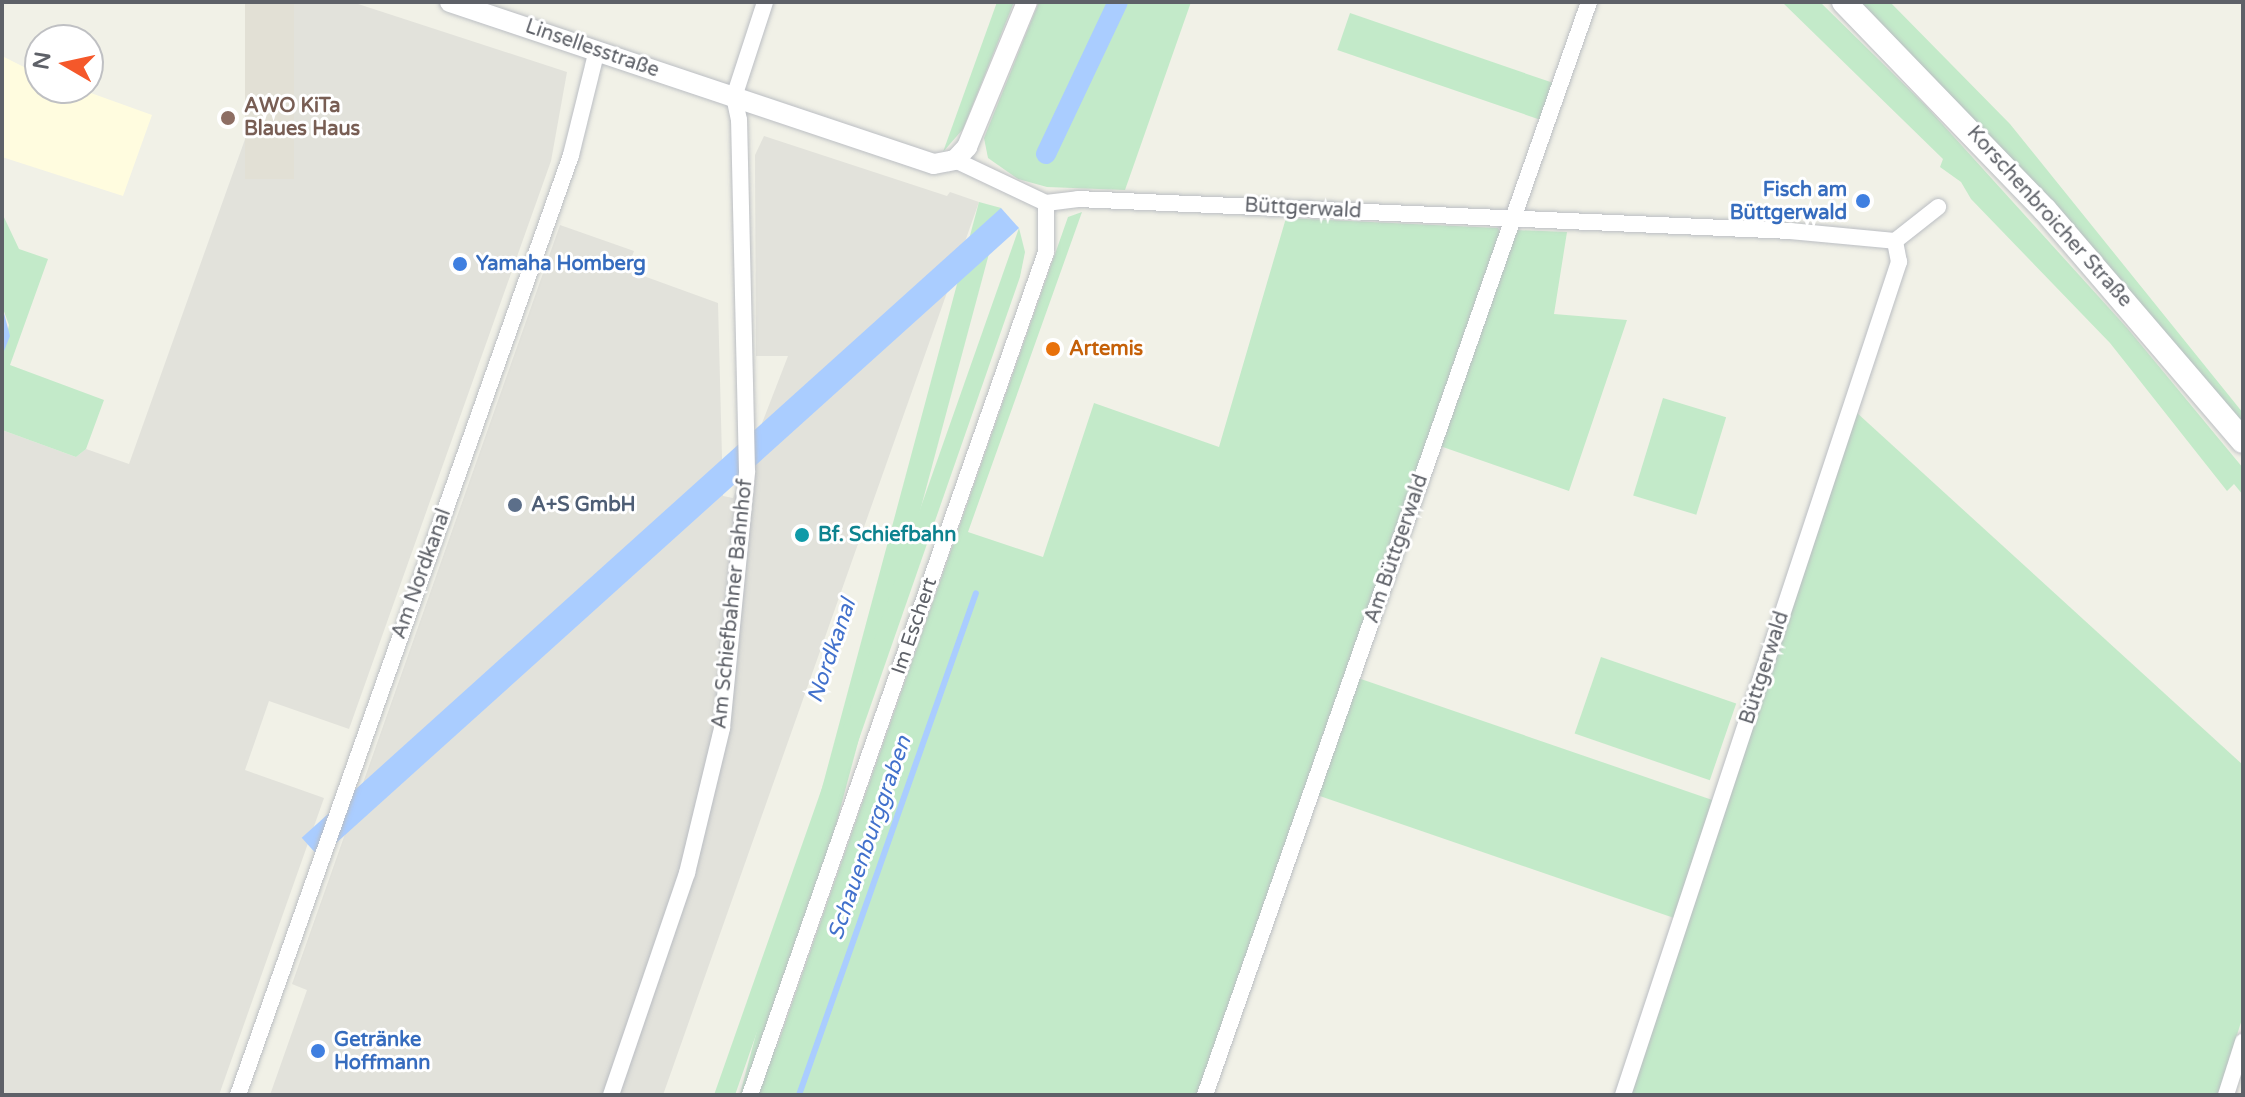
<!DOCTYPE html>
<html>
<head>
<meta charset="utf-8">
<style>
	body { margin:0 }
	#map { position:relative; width:2245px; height:1097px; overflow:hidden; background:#f1f1e7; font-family:"Varela Round",sans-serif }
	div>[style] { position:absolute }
	.commercial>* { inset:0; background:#fffcdf }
	.industrial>* { inset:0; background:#e2e2db }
	.education>* { inset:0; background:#e2e0d5; transform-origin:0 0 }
	.green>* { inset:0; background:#c3eac9; transform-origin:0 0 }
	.water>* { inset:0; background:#aacdff; transform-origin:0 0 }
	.stream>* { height:6px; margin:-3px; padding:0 3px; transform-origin:3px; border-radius:3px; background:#aacdff }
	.canal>* { height:20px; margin:-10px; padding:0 10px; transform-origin:10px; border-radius:10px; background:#aacdff }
	.roads { filter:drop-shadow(0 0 2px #bbbec3) drop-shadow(0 0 2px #bbbec3) }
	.minor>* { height:16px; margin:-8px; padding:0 8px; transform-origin:8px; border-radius:8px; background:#fff }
	.tertiary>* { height:20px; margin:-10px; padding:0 10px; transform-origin:10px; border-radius:10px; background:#fff }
	.secondary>* { height:24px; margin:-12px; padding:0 12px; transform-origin:12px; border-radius:12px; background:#fff }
	.dots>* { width:22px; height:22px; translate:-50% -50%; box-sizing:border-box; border:4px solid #fff; border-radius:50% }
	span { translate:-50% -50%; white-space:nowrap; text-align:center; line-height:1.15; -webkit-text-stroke:6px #fff; paint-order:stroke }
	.street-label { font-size:20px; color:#5e6168 }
	.education-label { font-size:20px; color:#785e54; font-weight:700 }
	.left { translate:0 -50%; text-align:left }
	.shop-label { font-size:20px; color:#366cbe; font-weight:700 }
	.right { translate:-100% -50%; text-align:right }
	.food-label { font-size:20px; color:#c56008; font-weight:700 }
	.service-label { font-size:20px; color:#4e5e75; font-weight:700 }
	.culture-label { font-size:20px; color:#0d838f; font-weight:700 }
	.water-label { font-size:22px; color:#4271cc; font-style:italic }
	.frame { position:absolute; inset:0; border:4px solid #5e6168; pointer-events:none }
	.north { position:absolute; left:24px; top:24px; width:80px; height:80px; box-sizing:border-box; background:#fff; border:2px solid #bfc0c3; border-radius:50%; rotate:279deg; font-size:22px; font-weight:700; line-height:32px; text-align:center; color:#5e6168 }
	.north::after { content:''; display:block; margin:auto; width:28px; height:36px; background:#f5582a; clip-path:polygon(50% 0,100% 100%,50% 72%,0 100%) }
</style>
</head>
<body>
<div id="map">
	<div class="commercial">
		<i style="clip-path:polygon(2px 56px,40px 75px,40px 88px,77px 88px,152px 115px,123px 196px,2px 157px)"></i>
	</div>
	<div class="industrial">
		<i style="clip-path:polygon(294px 2px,352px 2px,567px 72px,551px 161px,349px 729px,269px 701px,245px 770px,324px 798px,219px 1095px,2px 1095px,2px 430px,76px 457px,86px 449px,129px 464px)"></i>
		<i style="clip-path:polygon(764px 136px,947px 196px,950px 192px,979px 202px,663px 1095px,270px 1095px,307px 990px,292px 984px,560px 225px,634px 251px,627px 270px,718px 303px,723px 496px,733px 498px,788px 356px,756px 356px,755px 155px)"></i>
	</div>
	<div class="education">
		<i style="left:245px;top:2px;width:49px;height:177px"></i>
	</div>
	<div class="green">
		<i style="clip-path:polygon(997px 2px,1014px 2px,963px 129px,943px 152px)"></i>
		<i style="clip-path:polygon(1039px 2px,1191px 2px,1125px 190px,1047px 187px,1018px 179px,988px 158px,984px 138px)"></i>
		<i style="clip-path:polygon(1782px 2px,1820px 2px,1925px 105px,2128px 329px,2243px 468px,2243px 495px,2234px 484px,2227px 491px,2110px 343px,1971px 199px,1961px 182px,1940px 167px,1943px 159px)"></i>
		<i style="clip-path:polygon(1861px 2px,1890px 2px,2010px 124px,2243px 413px,2243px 428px,2060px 212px)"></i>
		<i style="left:1350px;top:13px;width:216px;height:39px;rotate:19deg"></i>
		<i style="left:979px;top:202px;width:23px;height:947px;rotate:15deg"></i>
		<i style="clip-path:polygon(1082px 212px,968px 532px,1043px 557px,1094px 403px,1219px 447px,1286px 218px,1498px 228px,1502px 235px,1198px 1095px,760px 1095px,1068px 217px)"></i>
		<i style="clip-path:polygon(2px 213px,19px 249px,48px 259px,10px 365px,104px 400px,86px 449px,76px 457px,2px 430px,2px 356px,9px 325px,2px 306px)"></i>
		<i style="clip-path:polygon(1019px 228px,1025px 252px,1020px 277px,735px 1095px,714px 1095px)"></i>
		<i style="clip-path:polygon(1516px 230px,1567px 232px,1554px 314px,1627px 320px,1569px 491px,1440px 446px)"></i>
		<i style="left:1663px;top:398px;width:66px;height:102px;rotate:17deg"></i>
		<i style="clip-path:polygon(1856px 412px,2243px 765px,2243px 1016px,2218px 1095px,1629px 1095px)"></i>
		<i style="left:1601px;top:657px;width:143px;height:81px;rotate:19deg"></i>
		<i style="left:1358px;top:678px;width:377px;height:124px;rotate:19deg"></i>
	</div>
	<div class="water">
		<i style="left:1001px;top:208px;width:27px;height:941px;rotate:48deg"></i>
		<i style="clip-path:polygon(2px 306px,10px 336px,2px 356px)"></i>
	</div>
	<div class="stream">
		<i style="left:799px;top:1095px;width:532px;rotate:-70.58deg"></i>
	</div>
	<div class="canal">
		<i style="left:1046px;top:154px;width:168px;rotate:-64.7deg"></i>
	</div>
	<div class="roads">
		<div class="minor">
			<i style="left:955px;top:160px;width:101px;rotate:25.3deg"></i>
			<i style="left:1046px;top:203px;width:32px;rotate:-7deg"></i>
			<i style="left:1078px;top:199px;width:713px;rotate:2.57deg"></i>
			<i style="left:1790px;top:231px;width:105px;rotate:5.4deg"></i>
			<i style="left:1895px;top:241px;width:55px;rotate:-38.3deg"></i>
			<i style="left:238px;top:1095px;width:997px;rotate:-70.49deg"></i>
			<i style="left:571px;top:155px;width:108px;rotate:-76.1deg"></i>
			<i style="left:611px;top:1095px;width:235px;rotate:-71.1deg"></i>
			<i style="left:687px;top:873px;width:149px;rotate:-76.4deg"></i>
			<i style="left:722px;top:728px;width:258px;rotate:-84.4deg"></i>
			<i style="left:747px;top:471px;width:351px;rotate:-91.3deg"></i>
			<i style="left:739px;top:120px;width:24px;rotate:-102deg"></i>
			<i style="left:734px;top:97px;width:100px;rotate:-71.9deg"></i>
			<i style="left:750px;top:1095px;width:893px;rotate:-70.65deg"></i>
			<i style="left:1046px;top:252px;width:49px;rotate:-90deg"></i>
			<i style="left:1205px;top:1095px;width:1158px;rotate:-70.64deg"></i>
			<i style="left:1623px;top:1095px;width:878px;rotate:-71.67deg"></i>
			<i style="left:1899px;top:262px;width:21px;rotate:-101deg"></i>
			<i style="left:2226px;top:1095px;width:56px;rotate:-72.2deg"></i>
		</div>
		<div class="tertiary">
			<i style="left:450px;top:2px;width:510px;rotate:18.51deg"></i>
			<i style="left:934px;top:164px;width:21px;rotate:-11deg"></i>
			<i style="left:955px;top:160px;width:18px;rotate:-47deg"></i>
			<i style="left:967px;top:147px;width:157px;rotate:-67.5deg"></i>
		</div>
		<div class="secondary">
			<i style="left:1844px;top:2px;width:289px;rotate:46deg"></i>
			<i style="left:2045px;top:210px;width:304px;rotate:49.4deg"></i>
		</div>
	</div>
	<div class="dots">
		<i style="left:228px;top:118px;background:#8d6e63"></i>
		<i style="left:1863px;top:201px;background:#3f7fe0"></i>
		<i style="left:460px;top:264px;background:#3f7fe0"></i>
		<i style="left:1053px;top:349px;background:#e8710a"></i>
		<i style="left:515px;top:505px;background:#5c6f8a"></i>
		<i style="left:802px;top:535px;background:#0f9aa8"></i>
		<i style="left:318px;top:1051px;background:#3f7fe0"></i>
	</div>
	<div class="street-label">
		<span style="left:592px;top:49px;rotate:19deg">Linsellesstraße</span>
		<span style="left:1303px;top:209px;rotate:3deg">Büttgerwald</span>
		<span style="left:2049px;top:217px;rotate:48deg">Korschenbroicher Straße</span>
		<span style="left:1397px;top:549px;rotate:-71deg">Am Büttgerwald</span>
		<span style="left:422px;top:574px;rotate:-70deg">Am Nordkanal</span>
		<span style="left:733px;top:604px;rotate:-84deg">Am Schiefbahner Bahnhof</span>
		<span style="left:915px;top:626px;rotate:-71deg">Im Eschert</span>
		<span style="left:1765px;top:668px;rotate:-72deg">Büttgerwald</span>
	</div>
	<div class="education-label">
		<span class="left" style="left:244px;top:118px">AWO KiTa<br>Blaues Haus</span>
	</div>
	<div class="shop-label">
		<span class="right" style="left:1847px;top:202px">Fisch am<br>Büttgerwald</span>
		<span class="left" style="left:476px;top:264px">Yamaha Homberg</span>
		<span class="left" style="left:334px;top:1052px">Getränke<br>Hoffmann</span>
	</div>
	<div class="food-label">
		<span class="left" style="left:1069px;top:349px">Artemis</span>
	</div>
	<div class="service-label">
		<span class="left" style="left:531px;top:505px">A+S GmbH</span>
	</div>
	<div class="culture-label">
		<span class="left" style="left:818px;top:535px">Bf. Schiefbahn</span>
	</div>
	<div class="water-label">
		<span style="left:832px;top:651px;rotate:-71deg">Nordkanal</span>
		<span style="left:870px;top:838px;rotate:-71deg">Schauenburggraben</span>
	</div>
	<div class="frame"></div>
	<div class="north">N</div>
</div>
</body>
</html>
